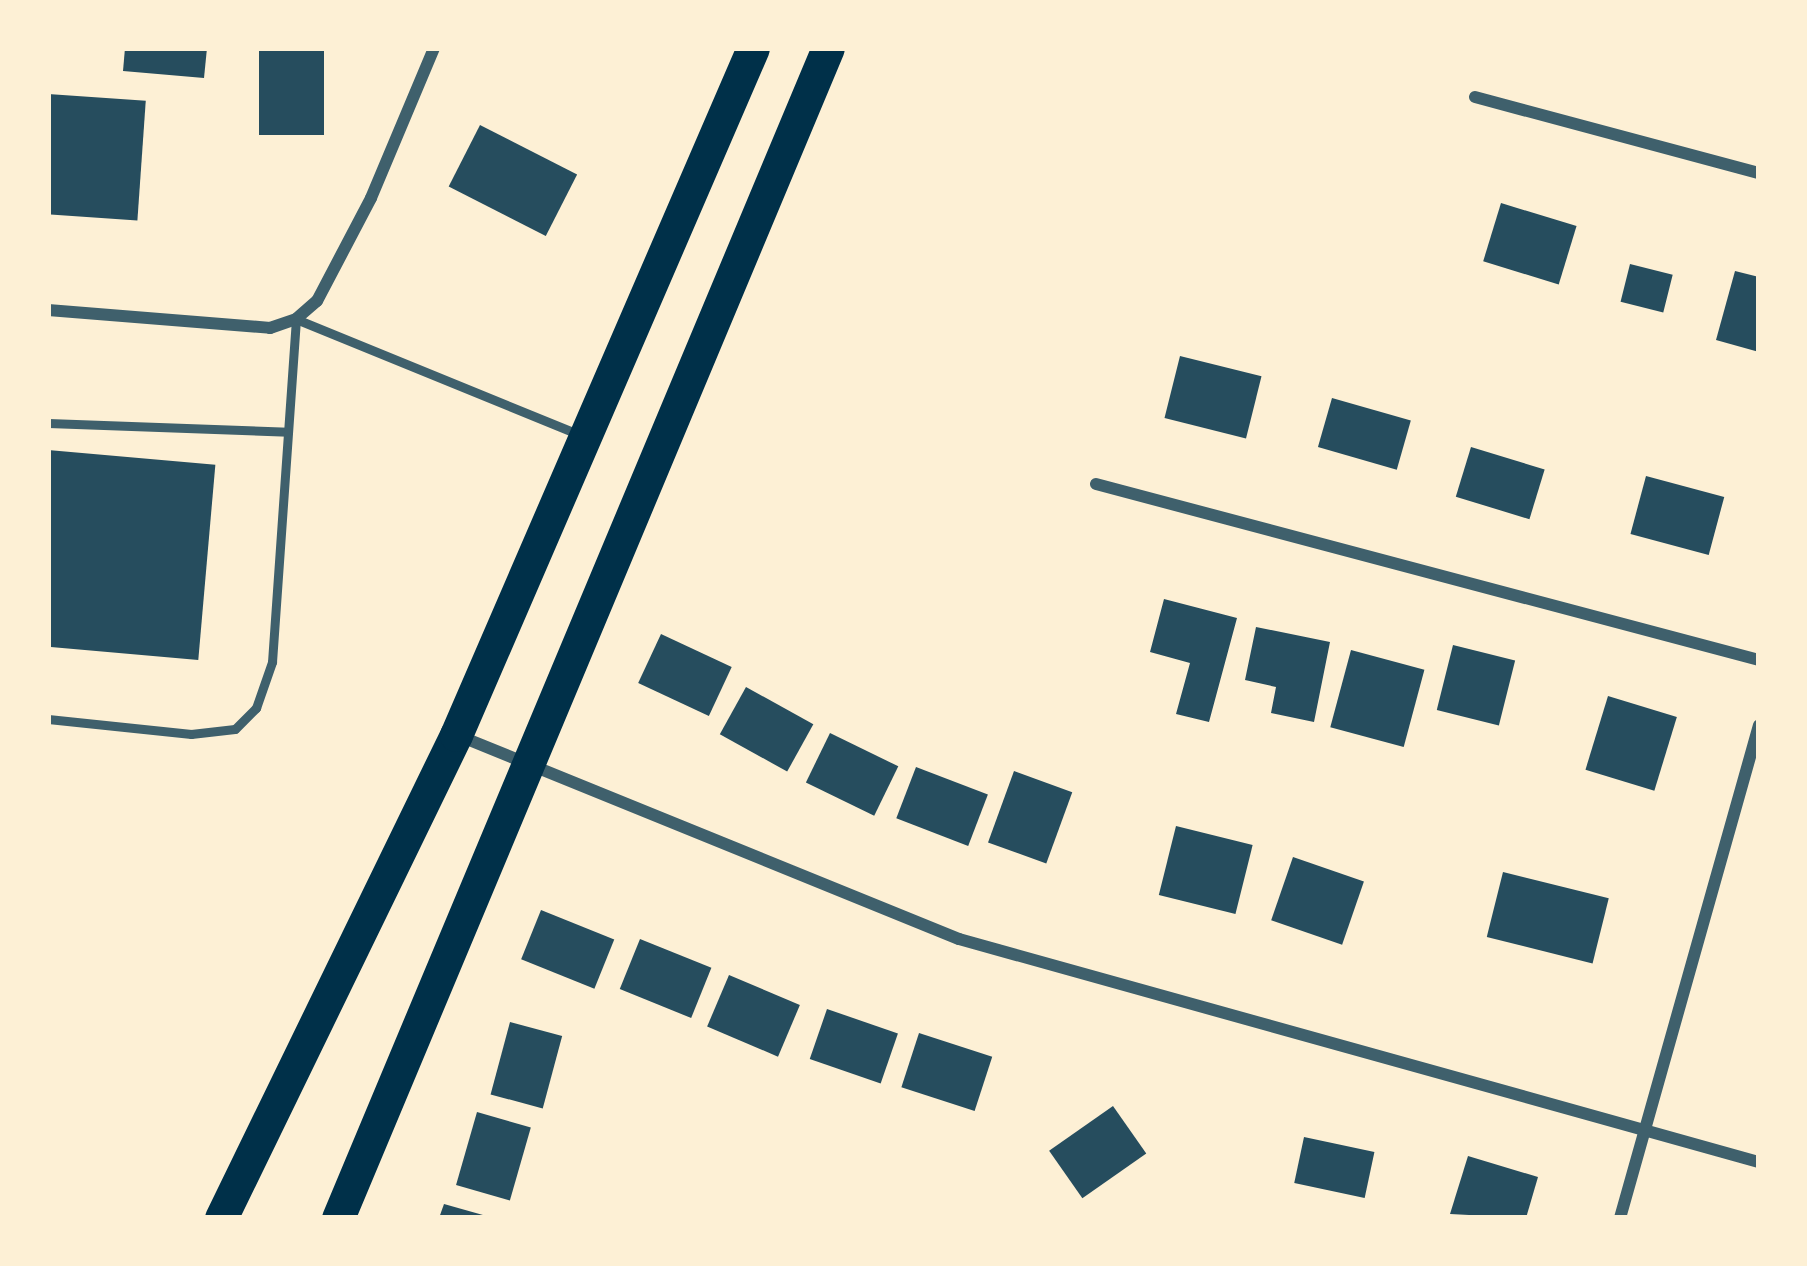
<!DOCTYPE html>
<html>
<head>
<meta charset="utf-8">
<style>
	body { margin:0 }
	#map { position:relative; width:1807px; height:1266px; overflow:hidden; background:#fdf0d5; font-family:Quicksand,sans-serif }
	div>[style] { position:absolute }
	.building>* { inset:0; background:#264d5e; transform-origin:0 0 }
	.service>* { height:9px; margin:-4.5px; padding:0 4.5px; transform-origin:4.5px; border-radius:4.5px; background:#3f606c }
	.minor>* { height:12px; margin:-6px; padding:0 6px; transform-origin:6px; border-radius:6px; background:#3f606c }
	.trunk>* { height:33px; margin:-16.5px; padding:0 16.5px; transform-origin:16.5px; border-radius:16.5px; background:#003049 }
	span { translate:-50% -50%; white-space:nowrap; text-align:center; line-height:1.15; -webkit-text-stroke:9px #fdf0d5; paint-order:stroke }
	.frame { position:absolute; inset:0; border:51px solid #fdf0d5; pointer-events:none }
</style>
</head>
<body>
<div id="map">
	<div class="building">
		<i style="clip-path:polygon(125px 48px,207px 48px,204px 78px,123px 71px)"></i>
		<i style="left:259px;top:48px;width:65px;height:87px"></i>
		<i style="left:48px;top:94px;width:98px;height:120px;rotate:4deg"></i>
		<i style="left:480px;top:125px;width:109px;height:69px;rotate:27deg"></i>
		<i style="left:1501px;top:203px;width:79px;height:61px;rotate:17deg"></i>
		<i style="left:1630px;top:264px;width:44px;height:39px;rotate:14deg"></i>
		<i style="clip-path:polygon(1735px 271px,1759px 277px,1759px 352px,1716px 340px)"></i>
		<i style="left:1180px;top:356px;width:84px;height:64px;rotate:14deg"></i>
		<i style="left:1332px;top:398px;width:82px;height:51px;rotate:16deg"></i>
		<i style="left:1471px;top:447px;width:77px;height:52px;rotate:17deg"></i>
		<i style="left:48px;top:450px;width:168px;height:196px;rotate:5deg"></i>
		<i style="left:1646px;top:476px;width:81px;height:60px;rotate:15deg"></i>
		<i style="clip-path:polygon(1164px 599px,1237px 618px,1209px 722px,1176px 714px,1190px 663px,1150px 652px)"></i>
		<i style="clip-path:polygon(1256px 627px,1330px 642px,1314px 722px,1271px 713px,1276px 687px,1245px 680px)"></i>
		<i style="left:661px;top:634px;width:78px;height:54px;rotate:25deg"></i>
		<i style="left:1453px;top:645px;width:64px;height:67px;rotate:14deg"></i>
		<i style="left:1351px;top:650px;width:76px;height:80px;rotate:15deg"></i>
		<i style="left:746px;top:687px;width:77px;height:54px;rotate:29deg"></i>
		<i style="left:1608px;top:696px;width:72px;height:77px;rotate:17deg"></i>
		<i style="left:830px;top:733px;width:76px;height:55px;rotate:26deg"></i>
		<i style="left:916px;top:767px;width:77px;height:55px;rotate:21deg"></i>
		<i style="left:1014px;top:771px;width:62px;height:76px;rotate:20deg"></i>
		<i style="left:1176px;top:826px;width:79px;height:71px;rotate:14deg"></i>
		<i style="left:1293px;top:857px;width:75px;height:67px;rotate:19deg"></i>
		<i style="left:1503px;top:872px;width:109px;height:67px;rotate:14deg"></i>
		<i style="left:541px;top:910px;width:79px;height:53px;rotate:22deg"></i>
		<i style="left:640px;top:939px;width:77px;height:54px;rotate:22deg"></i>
		<i style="left:729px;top:975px;width:77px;height:56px;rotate:23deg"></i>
		<i style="left:827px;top:1009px;width:75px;height:53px;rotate:19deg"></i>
		<i style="left:510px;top:1022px;width:54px;height:75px;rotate:15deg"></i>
		<i style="left:919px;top:1033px;width:77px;height:57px;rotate:18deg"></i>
		<i style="left:1113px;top:1106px;width:58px;height:78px;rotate:55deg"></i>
		<i style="left:477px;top:1112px;width:56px;height:76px;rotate:16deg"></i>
		<i style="left:1304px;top:1137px;width:72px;height:47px;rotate:12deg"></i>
		<i style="clip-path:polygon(1468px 1156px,1538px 1177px,1526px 1218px,1450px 1214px)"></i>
		<i style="clip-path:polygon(444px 1204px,490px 1217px,490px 1218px,439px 1218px)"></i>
	</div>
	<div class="service">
		<i style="left:48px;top:423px;width:240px;rotate:2.1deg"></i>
		<i style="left:48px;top:719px;width:144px;rotate:6deg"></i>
		<i style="left:191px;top:734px;width:44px;rotate:-6.5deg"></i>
		<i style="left:235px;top:729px;width:30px;rotate:-45deg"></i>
		<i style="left:256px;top:708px;width:49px;rotate:-70.8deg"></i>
		<i style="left:272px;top:662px;width:344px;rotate:-86deg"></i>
		<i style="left:296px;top:319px;width:307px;rotate:22.2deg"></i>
	</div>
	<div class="minor">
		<i style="left:1475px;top:97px;width:294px;rotate:15deg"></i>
		<i style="left:48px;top:310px;width:223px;rotate:4.6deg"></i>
		<i style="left:270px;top:328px;width:28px;rotate:-19deg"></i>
		<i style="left:296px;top:319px;width:28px;rotate:-41deg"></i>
		<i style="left:317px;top:301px;width:116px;rotate:-62.3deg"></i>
		<i style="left:371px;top:198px;width:163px;rotate:-67.2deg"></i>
		<i style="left:1096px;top:484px;width:686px;rotate:14.87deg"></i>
		<i style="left:457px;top:735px;width:542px;rotate:22.12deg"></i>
		<i style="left:959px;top:939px;width:830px;rotate:15.58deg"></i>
		<i style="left:1620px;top:1218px;width:512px;rotate:-74.25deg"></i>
	</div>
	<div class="trunk">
		<i style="left:221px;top:1218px;width:537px;rotate:-64.06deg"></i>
		<i style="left:456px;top:735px;width:748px;rotate:-66.62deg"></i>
		<i style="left:338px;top:1218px;width:1268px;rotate:-67.28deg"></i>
	</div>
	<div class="frame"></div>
</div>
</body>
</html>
